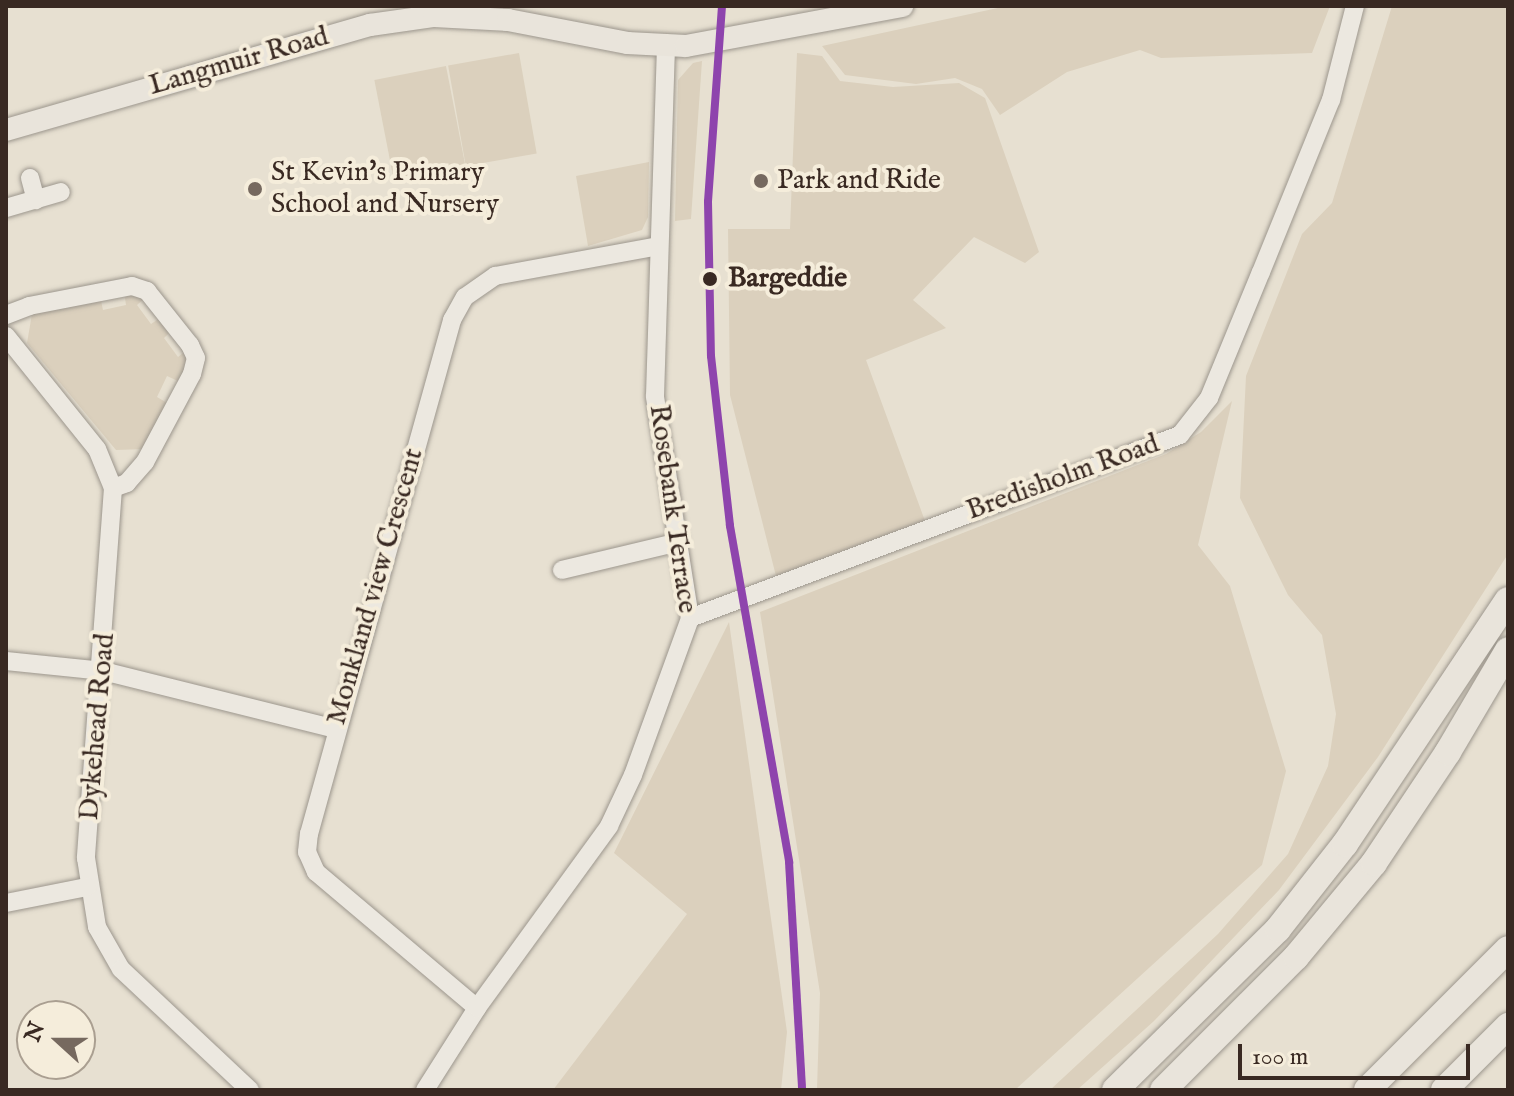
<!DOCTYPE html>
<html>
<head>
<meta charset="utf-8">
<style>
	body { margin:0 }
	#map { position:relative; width:1514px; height:1096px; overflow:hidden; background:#e7e0d1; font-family:"IM FELL English",serif }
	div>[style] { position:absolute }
	.green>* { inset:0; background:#dbd0bd; transform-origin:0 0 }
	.roads { filter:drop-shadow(0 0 2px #9c968d) drop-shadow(0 0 2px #9c968d) }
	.minor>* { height:18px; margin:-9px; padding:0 9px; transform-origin:9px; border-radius:9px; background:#ece8e0 }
	.major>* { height:22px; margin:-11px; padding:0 11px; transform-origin:11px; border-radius:11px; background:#e9e4db }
	.highway>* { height:26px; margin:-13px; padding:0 13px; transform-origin:13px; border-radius:13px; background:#e9e4db }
	.rail-1>* { height:8px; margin:-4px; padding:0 4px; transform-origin:4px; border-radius:4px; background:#8e44ad }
	.dots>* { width:22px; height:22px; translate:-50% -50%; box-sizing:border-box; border:4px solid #f5eddb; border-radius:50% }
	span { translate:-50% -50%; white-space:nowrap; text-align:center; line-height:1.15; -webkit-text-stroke:8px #f5eddb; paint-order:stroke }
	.street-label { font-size:28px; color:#392922 }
	.poi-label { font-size:28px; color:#392922 }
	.left { translate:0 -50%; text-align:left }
	.stop-label { font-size:28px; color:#392922; font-weight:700 }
	.frame { position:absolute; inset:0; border:8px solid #392922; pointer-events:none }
	.north { position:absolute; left:16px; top:1000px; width:80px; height:80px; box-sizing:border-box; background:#f5eddb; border:2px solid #aa9f91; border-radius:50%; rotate:291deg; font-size:22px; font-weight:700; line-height:32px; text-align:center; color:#392922 }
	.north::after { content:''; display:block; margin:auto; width:28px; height:36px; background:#76695f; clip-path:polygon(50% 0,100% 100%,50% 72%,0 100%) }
	.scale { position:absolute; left:1238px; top:1044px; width:232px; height:36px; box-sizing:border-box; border:4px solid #392922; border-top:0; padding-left:10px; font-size:24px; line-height:28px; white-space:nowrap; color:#392922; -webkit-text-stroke:6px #f5eddb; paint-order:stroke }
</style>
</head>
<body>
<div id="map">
	<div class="green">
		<i style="clip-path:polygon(1007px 6px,1330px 6px,1312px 53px,1161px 58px,1140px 50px,1067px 72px,1000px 115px,982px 89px,955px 78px,916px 84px,845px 75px,822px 46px)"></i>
		<i style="clip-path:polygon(1392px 6px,1508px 6px,1508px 554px,1378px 757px,1279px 890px,1154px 1021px,1077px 1090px,1050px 1090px,1218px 934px,1288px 854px,1328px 766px,1336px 714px,1322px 635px,1288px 595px,1240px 498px,1246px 376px,1302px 234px,1332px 203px)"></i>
		<i style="left:519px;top:53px;width:102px;height:72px;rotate:80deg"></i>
		<i style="clip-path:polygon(797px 53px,822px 56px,840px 81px,893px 87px,959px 83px,985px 98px,1039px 252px,1025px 263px,974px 237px,913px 300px,946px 328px,866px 360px,925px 521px,776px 576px,730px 395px,728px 229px,790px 229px)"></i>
		<i style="clip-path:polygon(702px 61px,691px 219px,675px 221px,678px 80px,693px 63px)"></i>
		<i style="left:446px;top:66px;width:102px;height:73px;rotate:79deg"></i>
		<i style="clip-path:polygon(649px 162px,648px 217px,642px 230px,588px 246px,576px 176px)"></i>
		<i style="clip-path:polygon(124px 291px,146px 297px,137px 305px,151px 324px,163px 316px,173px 329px,164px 338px,178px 357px,189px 348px,193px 357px,180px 382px,167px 376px,157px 397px,169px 404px,145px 449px,116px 450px,27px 343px,32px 314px,100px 296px,103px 310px,126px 305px)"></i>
		<i style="clip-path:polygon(1232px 401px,1198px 545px,1230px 586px,1286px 771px,1262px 865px,1015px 1090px,817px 1090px,820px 993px,760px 612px,1166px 454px,1201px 432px)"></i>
		<i style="clip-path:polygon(729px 622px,787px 1032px,781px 1090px,553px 1090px,687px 914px,614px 853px)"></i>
	</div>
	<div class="roads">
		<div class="minor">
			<i style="left:30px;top:178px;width:23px;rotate:75deg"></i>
			<i style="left:6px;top:208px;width:57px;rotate:-16.2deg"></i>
			<i style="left:6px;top:315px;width:25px;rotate:-21deg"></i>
			<i style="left:29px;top:306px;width:105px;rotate:-11deg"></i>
			<i style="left:132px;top:286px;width:16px;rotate:18deg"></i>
			<i style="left:147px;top:291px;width:69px;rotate:51.5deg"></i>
			<i style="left:190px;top:345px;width:14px;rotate:65deg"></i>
			<i style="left:196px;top:358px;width:16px;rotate:104deg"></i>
			<i style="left:192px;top:374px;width:100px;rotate:118.1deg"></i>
			<i style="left:145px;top:462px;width:28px;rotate:131deg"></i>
			<i style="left:127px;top:483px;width:15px;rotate:160deg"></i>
			<i style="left:6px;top:336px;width:145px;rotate:51.2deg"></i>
			<i style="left:97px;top:449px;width:42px;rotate:67.7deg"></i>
			<i style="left:113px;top:488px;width:371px;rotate:94.2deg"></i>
			<i style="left:86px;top:858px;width:70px;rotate:80.9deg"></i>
			<i style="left:97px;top:927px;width:48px;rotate:60.3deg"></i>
			<i style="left:121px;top:969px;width:177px;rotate:43.2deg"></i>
			<i style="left:562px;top:570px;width:120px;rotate:-13.5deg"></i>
			<i style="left:690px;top:618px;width:523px;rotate:-20.48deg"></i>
			<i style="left:1180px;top:435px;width:47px;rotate:-51.9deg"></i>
			<i style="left:1209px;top:398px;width:136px;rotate:-67.6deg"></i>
			<i style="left:1261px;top:272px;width:186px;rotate:-67.9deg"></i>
			<i style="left:1331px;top:100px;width:97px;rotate:-75.7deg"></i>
			<i style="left:6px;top:661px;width:98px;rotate:5.9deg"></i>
			<i style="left:103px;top:671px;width:240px;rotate:14deg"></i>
			<i style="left:6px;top:903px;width:83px;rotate:-11.2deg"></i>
			<i style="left:477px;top:1008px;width:211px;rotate:-139.8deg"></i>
			<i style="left:316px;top:872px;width:22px;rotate:-114deg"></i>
			<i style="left:307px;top:852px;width:18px;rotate:-84deg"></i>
			<i style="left:309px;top:834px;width:534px;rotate:-74.45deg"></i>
			<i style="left:452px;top:320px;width:26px;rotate:-61deg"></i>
			<i style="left:465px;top:297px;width:37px;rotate:-35deg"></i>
			<i style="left:495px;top:276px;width:166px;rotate:-10.4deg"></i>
			<i style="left:425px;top:1090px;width:97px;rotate:-57.6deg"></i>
			<i style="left:477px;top:1008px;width:225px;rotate:-54deg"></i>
			<i style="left:609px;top:826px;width:56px;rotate:-64.8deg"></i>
			<i style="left:633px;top:775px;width:167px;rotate:-70deg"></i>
			<i style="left:690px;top:618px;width:225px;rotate:-99deg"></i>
			<i style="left:655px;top:396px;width:349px;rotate:-88.2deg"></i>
		</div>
		<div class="major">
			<i style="left:6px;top:130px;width:379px;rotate:-16.1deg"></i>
			<i style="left:370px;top:25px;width:65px;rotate:-8deg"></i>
			<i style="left:434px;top:16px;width:74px;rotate:3.1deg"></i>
			<i style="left:508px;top:20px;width:121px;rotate:10.9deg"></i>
			<i style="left:627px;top:43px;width:59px;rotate:2.9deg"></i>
			<i style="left:686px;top:46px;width:220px;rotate:-10.5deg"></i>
		</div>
		<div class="highway">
			<i style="left:1115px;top:1090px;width:229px;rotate:-44.6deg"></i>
			<i style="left:1278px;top:929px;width:108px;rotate:-51.8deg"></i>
			<i style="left:1345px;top:844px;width:293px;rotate:-56.3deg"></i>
			<i style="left:1163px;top:1090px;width:188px;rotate:-45deg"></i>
			<i style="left:1296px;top:957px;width:122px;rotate:-50.3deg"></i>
			<i style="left:1374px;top:863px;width:133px;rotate:-56.3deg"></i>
			<i style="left:1448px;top:752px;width:118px;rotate:-59.5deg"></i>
			<i style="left:1367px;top:1090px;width:199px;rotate:-45deg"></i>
			<i style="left:1444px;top:1090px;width:91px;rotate:-45deg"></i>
		</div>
	</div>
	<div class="rail-1">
		<i style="left:722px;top:6px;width:196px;rotate:94.1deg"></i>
		<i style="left:708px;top:202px;width:154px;rotate:88.9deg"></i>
		<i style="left:711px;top:356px;width:171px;rotate:83.6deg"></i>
		<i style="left:730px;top:526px;width:341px;rotate:80deg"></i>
		<i style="left:789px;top:862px;width:228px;rotate:86.7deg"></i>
	</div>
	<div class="dots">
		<i style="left:761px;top:181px;background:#76695f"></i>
		<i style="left:255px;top:189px;background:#76695f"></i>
		<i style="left:710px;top:279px;background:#392922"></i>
	</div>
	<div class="street-label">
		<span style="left:239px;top:62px;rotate:-16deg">Langmuir Road</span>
		<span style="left:1063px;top:478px;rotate:-20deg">Bredisholm Road</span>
		<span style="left:672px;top:509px;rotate:82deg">Rosebank Terrace</span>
		<span style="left:376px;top:587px;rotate:-74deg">Monkland view Crescent</span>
		<span style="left:98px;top:727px;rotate:-85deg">Dykehead Road</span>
	</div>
	<div class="poi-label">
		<span class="left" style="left:271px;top:189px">St Kevin's Primary<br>School and Nursery</span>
		<span class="left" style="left:777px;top:181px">Park and Ride</span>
	</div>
	<div class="stop-label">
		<span class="left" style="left:728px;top:279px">Bargeddie</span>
	</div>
	<div class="frame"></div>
	<div class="north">N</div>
	<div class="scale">100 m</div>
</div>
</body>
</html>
